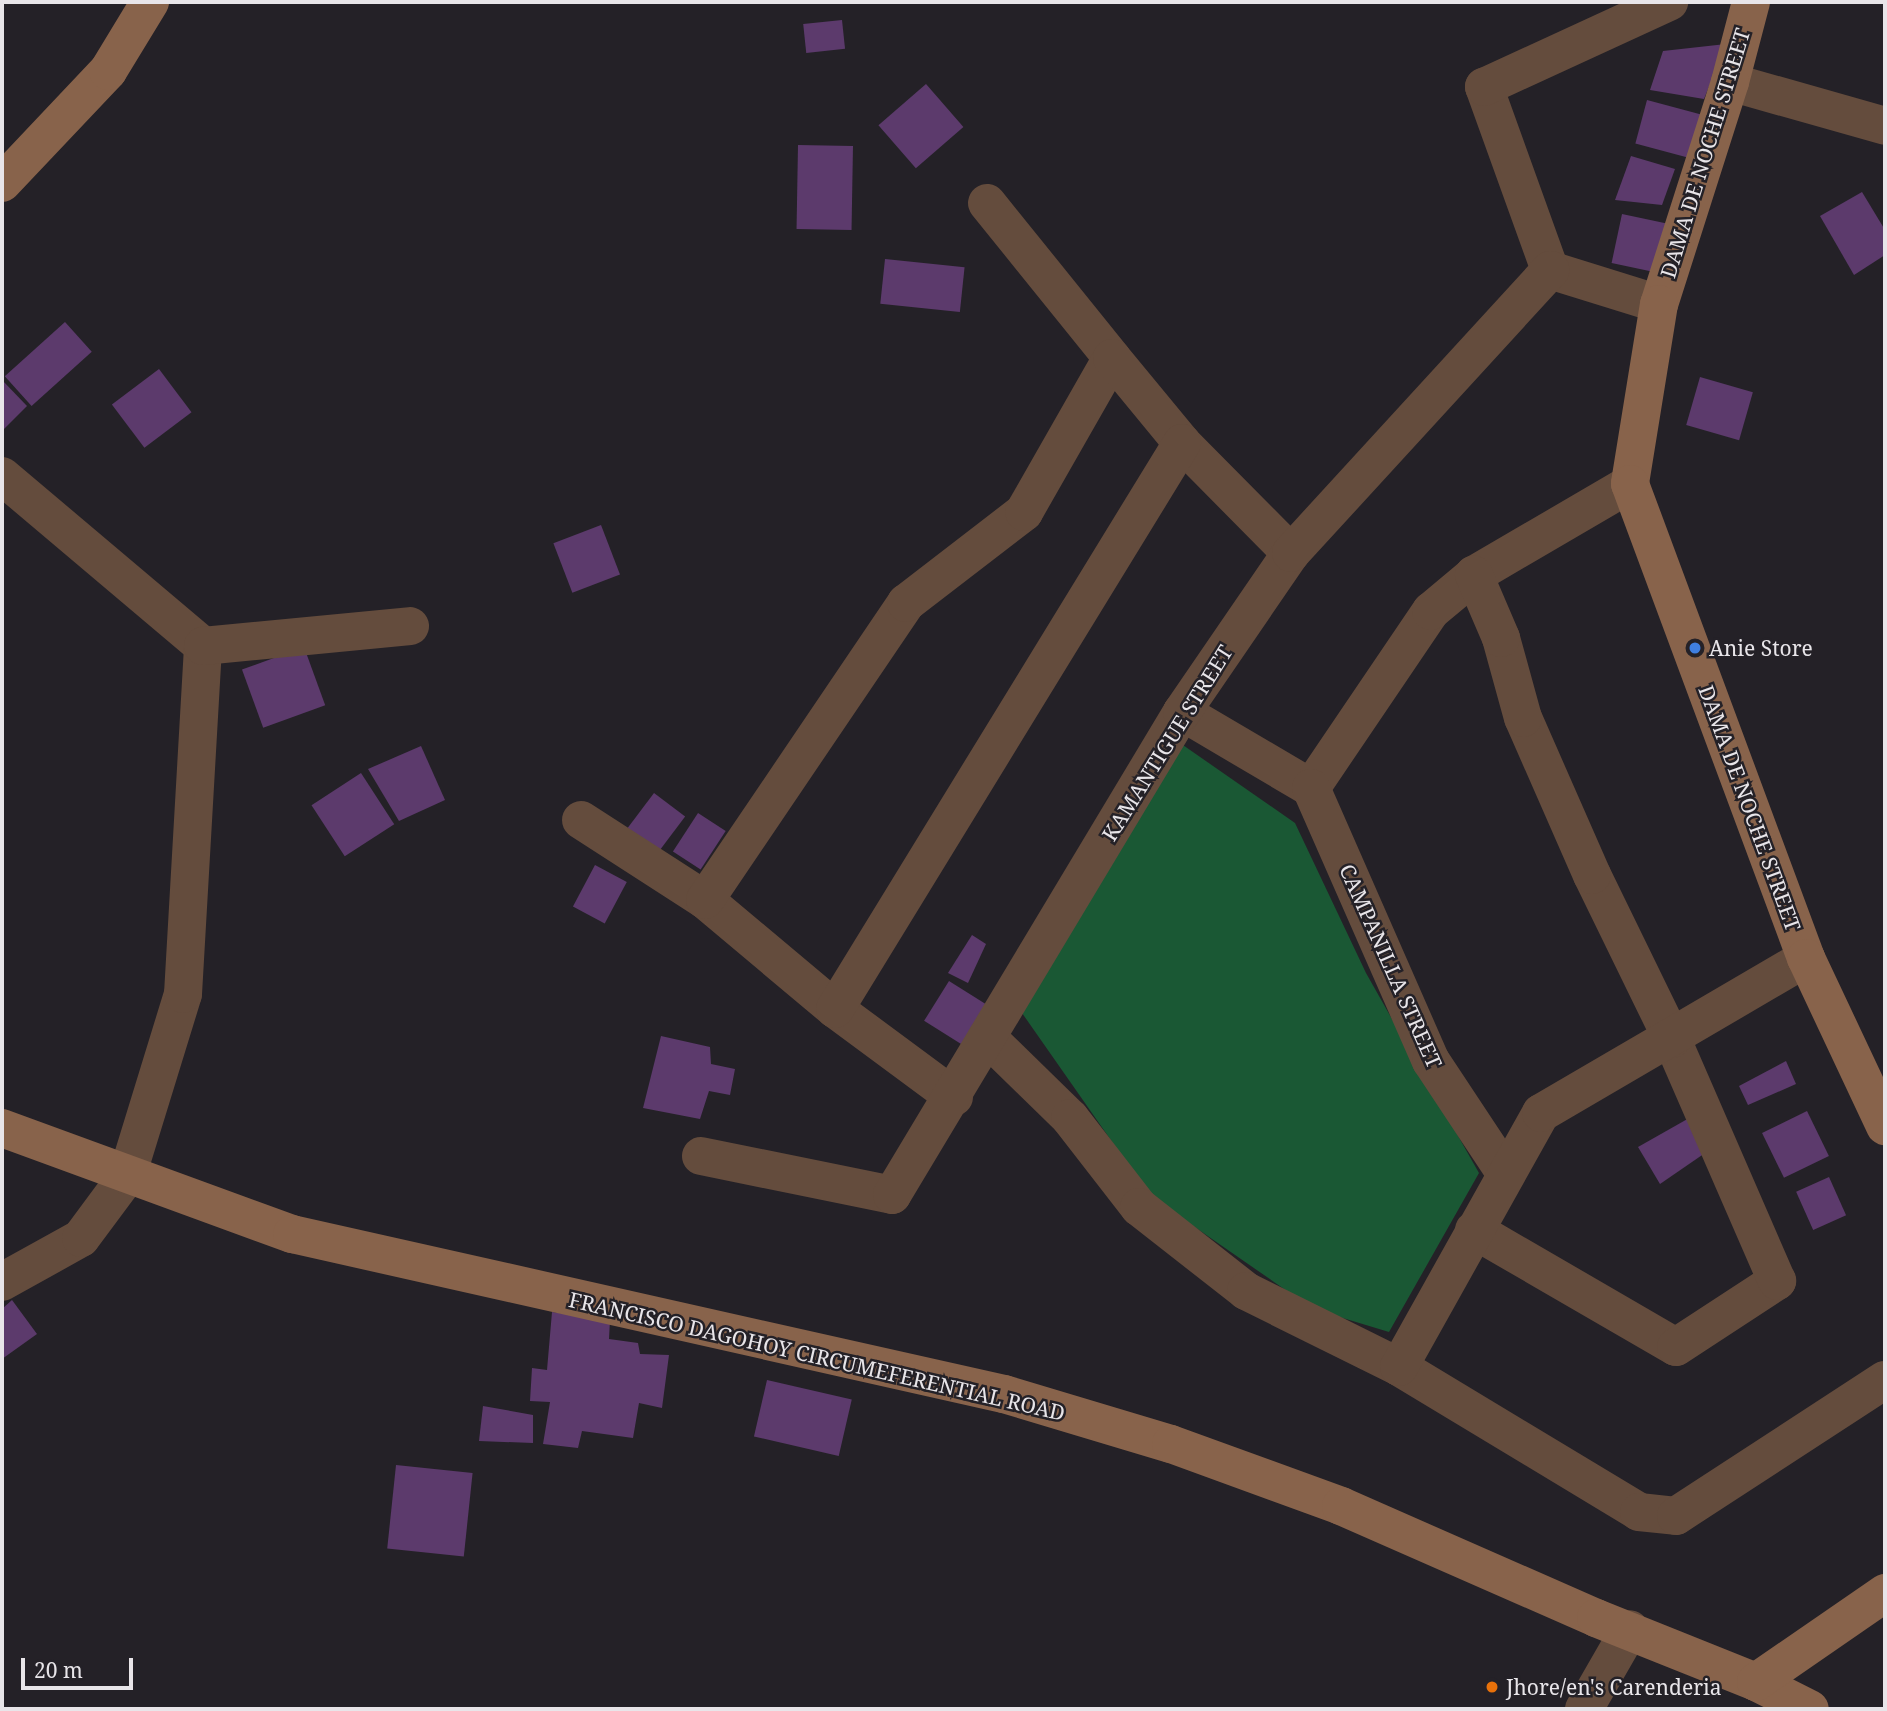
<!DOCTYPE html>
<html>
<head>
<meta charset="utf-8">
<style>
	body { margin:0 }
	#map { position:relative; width:1887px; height:1711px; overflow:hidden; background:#242127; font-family:"Noto Serif",serif }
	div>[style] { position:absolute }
	.green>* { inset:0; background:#1a5834 }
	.building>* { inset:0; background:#5c3a6c; transform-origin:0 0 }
	.street>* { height:38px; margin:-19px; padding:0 19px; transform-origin:19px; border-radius:19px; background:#644c3d }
	.secondary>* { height:38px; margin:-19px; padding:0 19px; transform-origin:19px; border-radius:19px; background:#88634b }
	.dots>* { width:19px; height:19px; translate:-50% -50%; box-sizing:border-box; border:4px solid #242127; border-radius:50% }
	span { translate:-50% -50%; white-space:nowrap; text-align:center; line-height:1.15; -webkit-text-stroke:5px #242127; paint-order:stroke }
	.street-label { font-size:21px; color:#e8e5e9 }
	.poi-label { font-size:21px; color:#e8e5e9 }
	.left { translate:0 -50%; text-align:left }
	.frame { position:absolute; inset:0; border:4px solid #e8e5e9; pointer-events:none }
	.scale { position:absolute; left:21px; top:1658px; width:112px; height:32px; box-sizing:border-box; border:4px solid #e8e5e9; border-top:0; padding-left:9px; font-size:21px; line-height:24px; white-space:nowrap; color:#e8e5e9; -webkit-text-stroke:5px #242127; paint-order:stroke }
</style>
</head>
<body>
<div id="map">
	<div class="green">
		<i style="clip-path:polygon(1180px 743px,1295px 823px,1366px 973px,1479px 1173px,1389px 1332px,1313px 1309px,1150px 1196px,1022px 1013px)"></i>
	</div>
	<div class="building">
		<i style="left:842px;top:20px;width:29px;height:39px;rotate:84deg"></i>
		<i style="clip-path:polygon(1726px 44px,1704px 99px,1650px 90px,1663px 51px)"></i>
		<i style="left:926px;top:84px;width:57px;height:63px;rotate:49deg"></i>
		<i style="left:1647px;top:100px;width:57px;height:45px;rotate:15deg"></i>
		<i style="left:798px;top:145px;width:55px;height:84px;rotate:1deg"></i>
		<i style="clip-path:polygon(1631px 156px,1675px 169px,1662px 205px,1615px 200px)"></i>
		<i style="clip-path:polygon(1862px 192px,1885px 230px,1885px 255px,1854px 275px,1820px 216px)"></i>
		<i style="left:1622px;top:214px;width:47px;height:50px;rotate:12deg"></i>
		<i style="left:885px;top:259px;width:80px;height:45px;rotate:6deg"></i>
		<i style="left:65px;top:322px;width:40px;height:81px;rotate:48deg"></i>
		<i style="left:159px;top:369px;width:54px;height:59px;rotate:53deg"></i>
		<i style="left:1700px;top:377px;width:55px;height:50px;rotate:16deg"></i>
		<i style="clip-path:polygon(2px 380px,27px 406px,2px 431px)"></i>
		<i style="left:601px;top:525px;width:53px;height:51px;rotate:69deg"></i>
		<i style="left:304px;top:647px;width:62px;height:66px;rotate:70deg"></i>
		<i style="clip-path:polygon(421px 746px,445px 800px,399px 821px,368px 769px)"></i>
		<i style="left:361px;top:773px;width:61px;height:59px;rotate:57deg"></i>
		<i style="left:654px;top:793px;width:39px;height:46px;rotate:37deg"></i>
		<i style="left:698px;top:813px;width:33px;height:46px;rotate:33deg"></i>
		<i style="left:595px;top:865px;width:36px;height:47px;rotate:28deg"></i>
		<i style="clip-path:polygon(972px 935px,986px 944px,968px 983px,948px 973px)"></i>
		<i style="left:949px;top:981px;width:46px;height:47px;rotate:32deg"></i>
		<i style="clip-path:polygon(661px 1036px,710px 1047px,711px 1064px,735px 1069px,730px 1095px,709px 1091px,700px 1119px,643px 1108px)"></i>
		<i style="clip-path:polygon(1786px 1061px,1796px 1084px,1748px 1105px,1739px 1086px)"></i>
		<i style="left:1807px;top:1111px;width:50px;height:50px;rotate:64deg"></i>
		<i style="clip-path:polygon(1691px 1117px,1708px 1151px,1660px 1184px,1638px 1147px)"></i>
		<i style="left:1829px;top:1177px;width:42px;height:36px;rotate:66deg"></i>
		<i style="clip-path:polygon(12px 1300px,37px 1334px,2px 1359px,2px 1309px)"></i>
		<i style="clip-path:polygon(552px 1312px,610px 1320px,609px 1339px,638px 1343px,640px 1354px,669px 1355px,662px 1408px,639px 1403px,633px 1438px,582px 1431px,578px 1448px,543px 1444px,550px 1402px,530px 1401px,532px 1368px,547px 1370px)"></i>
		<i style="left:767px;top:1380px;width:87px;height:58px;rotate:13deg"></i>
		<i style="clip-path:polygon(483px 1406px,533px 1415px,533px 1443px,479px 1441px)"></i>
		<i style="left:396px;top:1465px;width:77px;height:84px;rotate:6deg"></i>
	</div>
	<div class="street">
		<i style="left:1730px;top:82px;width:161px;rotate:15.8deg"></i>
		<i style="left:987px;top:203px;width:199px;rotate:51.1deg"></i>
		<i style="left:1550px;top:270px;width:195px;rotate:-109.8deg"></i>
		<i style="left:1484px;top:87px;width:204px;rotate:-24.7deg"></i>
		<i style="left:1550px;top:270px;width:114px;rotate:17.3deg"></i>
		<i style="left:2px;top:476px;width:263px;rotate:40.2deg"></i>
		<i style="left:1182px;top:712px;width:150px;rotate:30.5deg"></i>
		<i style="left:1311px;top:788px;width:214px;rotate:-55.9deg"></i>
		<i style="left:1431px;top:611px;width:56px;rotate:-39.9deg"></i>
		<i style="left:1474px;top:575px;width:181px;rotate:-30.3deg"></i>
		<i style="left:1311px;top:788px;width:298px;rotate:66.3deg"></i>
		<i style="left:1431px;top:1061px;width:134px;rotate:56.5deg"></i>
		<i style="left:581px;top:820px;width:148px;rotate:32.8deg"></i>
		<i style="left:705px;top:900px;width:170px;rotate:40deg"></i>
		<i style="left:835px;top:1009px;width:148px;rotate:36.5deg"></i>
		<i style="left:705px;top:900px;width:359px;rotate:-55.9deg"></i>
		<i style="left:906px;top:603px;width:149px;rotate:-37.6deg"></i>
		<i style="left:1024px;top:512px;width:177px;rotate:-60.3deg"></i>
		<i style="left:1112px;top:358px;width:110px;rotate:50.5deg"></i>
		<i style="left:1182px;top:443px;width:155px;rotate:45.3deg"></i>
		<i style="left:835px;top:1009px;width:664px;rotate:-58.49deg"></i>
		<i style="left:987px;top:1037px;width:116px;rotate:44.3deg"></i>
		<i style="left:1070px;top:1118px;width:113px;rotate:52.2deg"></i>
		<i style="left:1139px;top:1207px;width:136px;rotate:38.1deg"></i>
		<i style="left:1246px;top:1291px;width:171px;rotate:26.4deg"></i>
		<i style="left:1399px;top:1367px;width:280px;rotate:31.1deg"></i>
		<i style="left:1639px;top:1512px;width:37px;rotate:6deg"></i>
		<i style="left:1676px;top:1516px;width:249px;rotate:-33.1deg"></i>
		<i style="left:701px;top:1156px;width:195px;rotate:11.5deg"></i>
		<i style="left:892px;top:1195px;width:563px;rotate:-59.02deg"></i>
		<i style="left:1182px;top:712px;width:193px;rotate:-55.6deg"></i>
		<i style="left:1291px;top:553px;width:384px;rotate:-47.5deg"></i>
		<i style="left:1474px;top:1230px;width:233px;rotate:30.1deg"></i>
		<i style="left:1676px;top:1347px;width:121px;rotate:-33.2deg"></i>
		<i style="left:1777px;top:1281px;width:264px;rotate:-113.5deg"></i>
		<i style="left:1672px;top:1039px;width:182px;rotate:-116deg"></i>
		<i style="left:1592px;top:875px;width:171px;rotate:-113.7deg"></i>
		<i style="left:1523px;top:718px;width:83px;rotate:-105.4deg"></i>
		<i style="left:1501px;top:638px;width:69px;rotate:-113.2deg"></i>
		<i style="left:2px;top:1282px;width:90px;rotate:-29.1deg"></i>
		<i style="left:81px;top:1238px;width:77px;rotate:-53.4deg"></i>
		<i style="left:127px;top:1176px;width:190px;rotate:-72.9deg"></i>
		<i style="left:183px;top:994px;width:349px;rotate:-86.7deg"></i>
		<i style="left:203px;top:646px;width:208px;rotate:-5.5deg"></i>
		<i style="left:1399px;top:1367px;width:291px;rotate:-60.8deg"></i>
		<i style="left:1541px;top:1113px;width:307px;rotate:-30.3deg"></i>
		<i style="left:1584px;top:1709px;width:92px;rotate:-60.1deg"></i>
	</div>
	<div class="secondary">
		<i style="left:1751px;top:2px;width:83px;rotate:104.7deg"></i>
		<i style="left:1730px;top:82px;width:233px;rotate:107.7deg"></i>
		<i style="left:1659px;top:304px;width:182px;rotate:99.2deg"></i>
		<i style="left:1630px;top:484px;width:506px;rotate:69.63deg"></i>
		<i style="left:1806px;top:958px;width:186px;rotate:64.8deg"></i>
		<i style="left:2px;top:183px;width:154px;rotate:-46.6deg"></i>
		<i style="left:108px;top:71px;width:81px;rotate:-58.7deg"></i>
		<i style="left:2px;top:1128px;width:309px;rotate:20.1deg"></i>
		<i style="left:292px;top:1234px;width:730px;rotate:12.67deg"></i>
		<i style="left:1004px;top:1394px;width:174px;rotate:16.7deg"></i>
		<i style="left:1171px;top:1444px;width:181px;rotate:20deg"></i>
		<i style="left:1341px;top:1506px;width:279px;rotate:23.7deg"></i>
		<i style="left:1596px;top:1618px;width:172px;rotate:21.8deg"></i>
		<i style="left:1756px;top:1682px;width:60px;rotate:26.6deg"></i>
		<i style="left:1756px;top:1682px;width:157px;rotate:-34.6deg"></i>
	</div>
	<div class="dots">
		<i style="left:1695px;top:648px;background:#3f7fe0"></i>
		<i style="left:1492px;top:1687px;background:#e8710a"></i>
	</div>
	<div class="street-label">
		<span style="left:1705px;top:153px;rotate:-73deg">DAMA DE NOCHE STREET</span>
		<span style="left:1167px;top:743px;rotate:-58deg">KAMANTIGUE STREET</span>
		<span style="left:1750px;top:808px;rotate:70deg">DAMA DE NOCHE STREET</span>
		<span style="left:1391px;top:966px;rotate:66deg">CAMPANILLA STREET</span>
		<span style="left:817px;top:1356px;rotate:13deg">FRANCISCO DAGOHOY CIRCUMEFERENTIAL ROAD</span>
	</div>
	<div class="poi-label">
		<span class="left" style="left:1709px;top:648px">Anie Store</span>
		<span class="left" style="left:1506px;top:1687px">Jhore/en's Carenderia</span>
	</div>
	<div class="frame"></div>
	<div class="scale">20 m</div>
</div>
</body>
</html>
